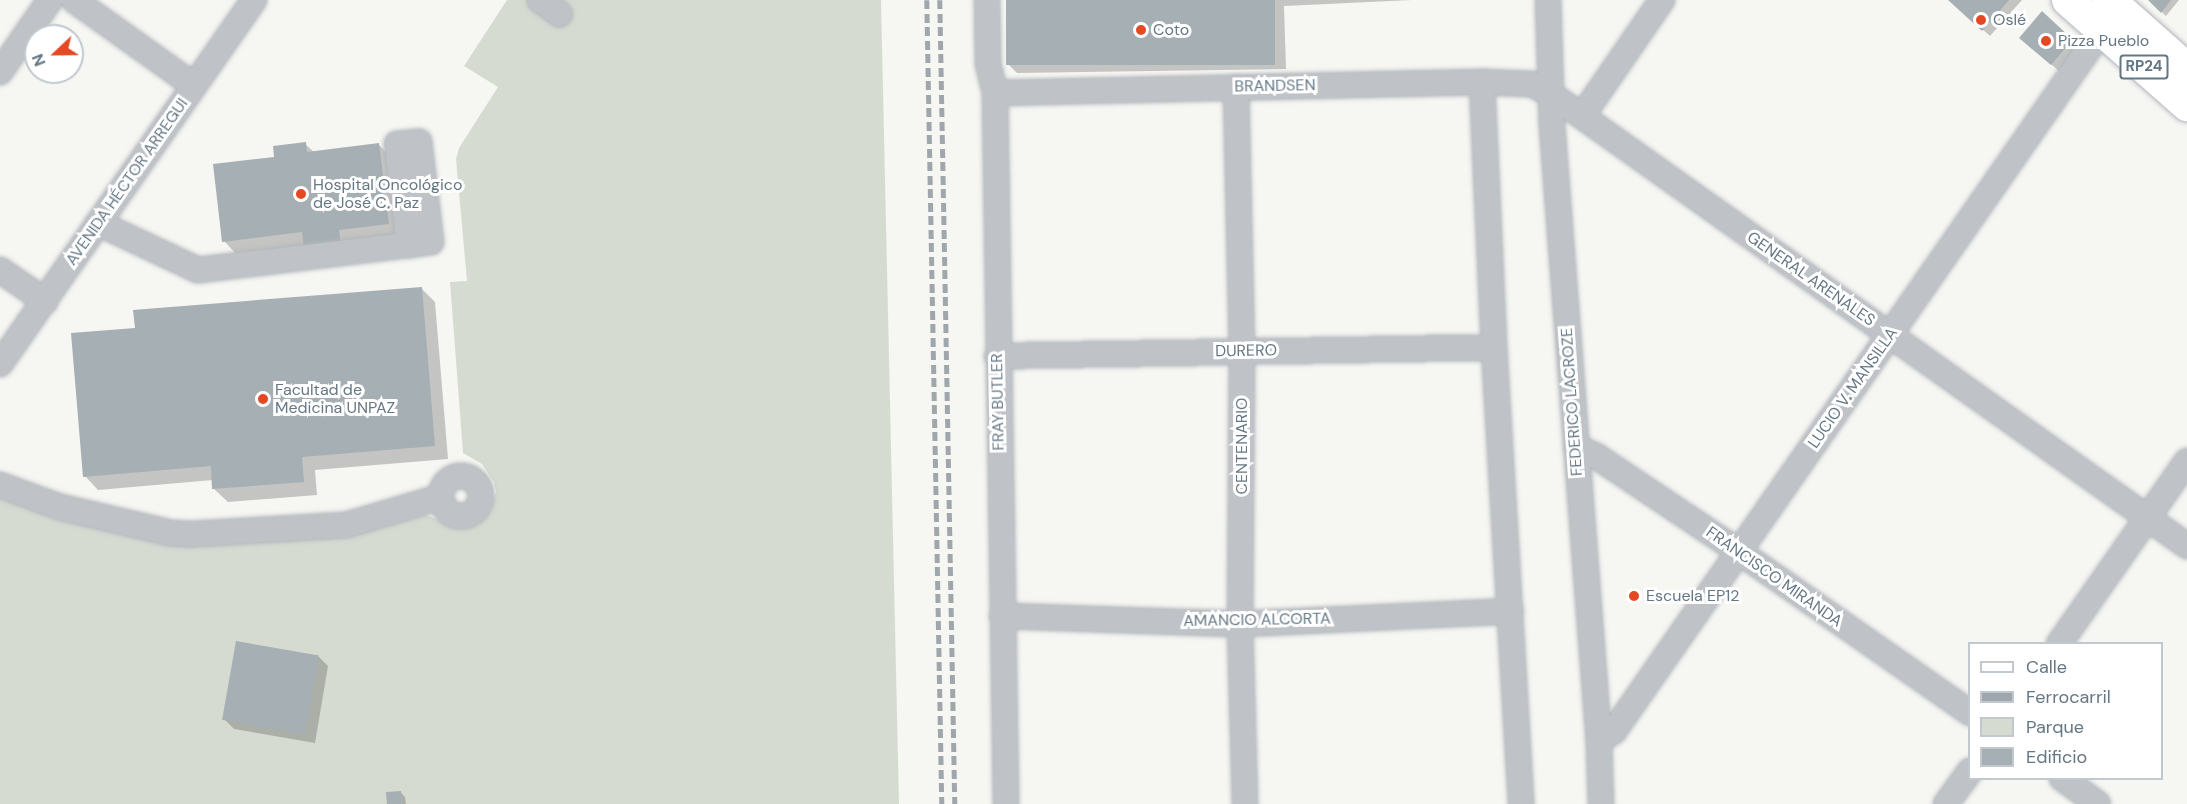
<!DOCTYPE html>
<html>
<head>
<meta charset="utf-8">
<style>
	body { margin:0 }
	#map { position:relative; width:2187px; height:804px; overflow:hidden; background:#f6f6f3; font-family:"DM Sans",sans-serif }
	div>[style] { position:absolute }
	.green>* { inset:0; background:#d6dbd2 }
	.shadow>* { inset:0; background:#0003 }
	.building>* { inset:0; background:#a6afb4; transform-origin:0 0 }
	.roads { filter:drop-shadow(0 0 2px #b2b7bb) drop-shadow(0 0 2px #b2b7bb) }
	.minor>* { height:24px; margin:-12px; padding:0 12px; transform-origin:12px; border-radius:12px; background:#bfc3c7 }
	.minor>.ring { margin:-12px; padding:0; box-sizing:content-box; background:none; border:24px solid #bfc3c7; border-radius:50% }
	.major>* { height:32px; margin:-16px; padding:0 16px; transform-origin:16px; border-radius:16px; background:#fff }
	.rail>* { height:4.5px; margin-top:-2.25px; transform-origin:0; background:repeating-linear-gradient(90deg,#a0a7ac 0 9px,transparent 0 13.5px) }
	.dots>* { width:16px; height:16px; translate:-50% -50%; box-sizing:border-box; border:3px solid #fff; border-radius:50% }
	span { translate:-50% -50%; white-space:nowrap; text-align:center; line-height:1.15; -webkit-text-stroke:6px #fff; paint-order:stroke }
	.shield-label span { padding:2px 4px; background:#fff; border:2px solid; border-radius:4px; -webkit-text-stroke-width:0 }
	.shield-label { font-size:15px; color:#657784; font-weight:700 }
	.poi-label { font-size:16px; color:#657784 }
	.left { translate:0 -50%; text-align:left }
	.street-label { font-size:16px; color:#657784 }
	.legend { position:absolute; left:1968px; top:642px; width:195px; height:138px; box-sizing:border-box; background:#fff; border:2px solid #c1c9ce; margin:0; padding:8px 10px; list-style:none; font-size:18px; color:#657784 }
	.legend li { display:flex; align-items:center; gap:12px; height:30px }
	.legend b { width:30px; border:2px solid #c1c9ce }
	.north { position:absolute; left:24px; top:24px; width:60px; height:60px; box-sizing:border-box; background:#fff; border:2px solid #c1c9ce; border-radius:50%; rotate:248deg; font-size:16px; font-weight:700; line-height:24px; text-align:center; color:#657784 }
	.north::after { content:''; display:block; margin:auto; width:21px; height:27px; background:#e44924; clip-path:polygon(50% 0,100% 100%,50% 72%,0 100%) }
</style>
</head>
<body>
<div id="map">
	<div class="green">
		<i style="clip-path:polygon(507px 0,881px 0,899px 804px,0 804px,0 498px,187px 545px,337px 535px,426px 515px,460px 527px,471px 525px,489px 512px,496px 492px,494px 482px,482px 464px,463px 453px,450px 282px,467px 281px,456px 159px,459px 148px,498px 87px,464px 66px)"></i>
	</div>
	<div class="shadow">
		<i style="clip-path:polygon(1007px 0,1412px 0,1284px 6px,1286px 69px,1017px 73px,1008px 64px)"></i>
		<i style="clip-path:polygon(1949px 0,2022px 0,1990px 36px)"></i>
		<i style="clip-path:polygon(2149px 0,2179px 0,2166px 16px)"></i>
		<i style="clip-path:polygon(2069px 38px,2076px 45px,2076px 51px,2059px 71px,2028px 45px)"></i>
		<i style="clip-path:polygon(305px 144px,314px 152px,378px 144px,392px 158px,402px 237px,237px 255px,224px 241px,276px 158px)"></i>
		<i style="clip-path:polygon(421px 288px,435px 302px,448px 459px,315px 470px,317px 495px,228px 502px,214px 489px,213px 480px,98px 490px,85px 476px,136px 329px)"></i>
		<i style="clip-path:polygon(237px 643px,319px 657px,328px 666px,315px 743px,234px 729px,224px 719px)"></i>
		<i style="clip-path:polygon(401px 793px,405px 797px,406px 804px,389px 804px)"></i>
	</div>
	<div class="building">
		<i style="left:1006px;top:0;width:269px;height:65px"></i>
		<i style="clip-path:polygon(1948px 0,2009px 0,1982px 31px)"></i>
		<i style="clip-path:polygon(2148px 0,2171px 0,2161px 13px)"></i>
		<i style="clip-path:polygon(2042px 11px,2070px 37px,2070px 43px,2051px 65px,2019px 38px)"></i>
		<i style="clip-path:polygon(306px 142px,307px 152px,379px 143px,389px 224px,339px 230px,341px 245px,304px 250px,302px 232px,222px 242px,213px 164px,274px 157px,273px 146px)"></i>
		<i style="clip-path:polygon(422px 287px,435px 446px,302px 457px,304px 482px,212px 489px,211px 466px,83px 477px,71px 333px,135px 328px,133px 310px)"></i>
		<i style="left:236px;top:641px;width:84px;height:80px;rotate:10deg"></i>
		<i style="left:401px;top:791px;width:13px;height:15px;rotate:86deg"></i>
	</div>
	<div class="roads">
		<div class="minor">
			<i style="left:74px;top:0;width:146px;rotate:35.5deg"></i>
			<i style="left:540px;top:0;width:24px;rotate:36deg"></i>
			<i style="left:987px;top:0;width:64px;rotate:89.1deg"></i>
			<i style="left:988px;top:64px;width:30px;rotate:76deg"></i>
			<i style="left:995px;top:93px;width:711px;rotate:89.11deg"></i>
			<i style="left:1548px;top:0;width:125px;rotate:88.2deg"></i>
			<i style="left:1552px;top:125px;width:618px;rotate:85.64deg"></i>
			<i style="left:1599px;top:741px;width:63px;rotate:88.2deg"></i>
			<i style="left:0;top:72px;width:88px;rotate:-55.2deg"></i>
			<i style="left:1482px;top:82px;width:265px;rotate:87.4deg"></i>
			<i style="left:1494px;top:347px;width:458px;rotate:86.6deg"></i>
			<i style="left:1236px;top:87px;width:264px;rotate:88.7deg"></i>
			<i style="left:1242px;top:351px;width:273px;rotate:90.4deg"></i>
			<i style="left:1240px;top:624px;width:180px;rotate:88.4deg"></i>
			<i style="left:995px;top:93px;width:487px;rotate:-1.3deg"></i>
			<i style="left:1482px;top:82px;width:50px;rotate:2.3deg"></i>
			<i style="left:1532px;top:84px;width:23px;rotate:29deg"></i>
			<i style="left:1552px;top:95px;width:779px;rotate:35.38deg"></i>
			<i style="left:1582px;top:116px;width:141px;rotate:-55.4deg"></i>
			<i style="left:98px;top:223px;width:110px;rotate:25.2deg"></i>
			<i style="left:198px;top:270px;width:212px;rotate:-6.8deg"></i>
			<i style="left:409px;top:245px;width:22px;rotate:-8deg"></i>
			<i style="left:431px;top:242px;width:101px;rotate:-96.8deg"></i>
			<i style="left:419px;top:142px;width:22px;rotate:175deg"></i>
			<i style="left:397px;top:144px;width:102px;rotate:83.2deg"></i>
			<i style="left:0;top:270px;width:55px;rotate:34.6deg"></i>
			<i style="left:997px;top:356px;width:497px;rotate:-1deg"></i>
			<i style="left:0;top:364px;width:444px;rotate:-55.1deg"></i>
			<i style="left:1576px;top:447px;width:22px;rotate:24deg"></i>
			<i style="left:1596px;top:456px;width:171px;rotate:33.8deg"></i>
			<i style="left:1738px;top:551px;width:283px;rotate:34.9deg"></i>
			<i class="ring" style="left:441px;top:476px;width:16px;height:16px"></i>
			<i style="left:0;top:485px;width:64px;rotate:20.1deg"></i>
			<i style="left:60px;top:507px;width:114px;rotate:13.2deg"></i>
			<i style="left:171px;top:533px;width:22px;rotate:3deg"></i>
			<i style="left:193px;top:534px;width:153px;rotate:-3.4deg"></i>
			<i style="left:346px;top:525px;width:99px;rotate:-16.4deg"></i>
			<i style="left:1002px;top:616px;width:238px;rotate:1.9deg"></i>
			<i style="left:1240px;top:624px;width:271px;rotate:-2.7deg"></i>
			<i style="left:2059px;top:644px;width:223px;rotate:-55deg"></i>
			<i style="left:1599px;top:741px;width:18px;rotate:-34deg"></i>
			<i style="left:1614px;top:731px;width:854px;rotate:-55.16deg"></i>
			<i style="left:2062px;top:778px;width:44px;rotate:35.8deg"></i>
			<i style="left:1946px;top:804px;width:41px;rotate:-54deg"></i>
		</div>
		<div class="major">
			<i style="left:2068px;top:0;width:159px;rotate:41.4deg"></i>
			<i style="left:2109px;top:0;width:104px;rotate:41.5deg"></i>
		</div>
	</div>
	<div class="rail">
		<i style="left:927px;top:0;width:804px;rotate:88.93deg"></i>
		<i style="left:940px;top:0;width:804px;rotate:88.93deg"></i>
	</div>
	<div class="dots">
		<i style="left:1981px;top:20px;background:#e44924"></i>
		<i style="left:1141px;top:30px;background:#e44924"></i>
		<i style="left:2046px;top:41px;background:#e44924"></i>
		<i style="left:301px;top:194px;background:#e44924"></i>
		<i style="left:263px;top:399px;background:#e44924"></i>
		<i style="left:1634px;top:596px;background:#e44924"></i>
	</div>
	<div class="shield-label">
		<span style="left:2144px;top:67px">RP24</span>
	</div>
	<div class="poi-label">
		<span class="left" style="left:1993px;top:20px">Oslé</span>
		<span class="left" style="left:1153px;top:30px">Coto</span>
		<span class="left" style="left:2058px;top:41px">Pizza Pueblo</span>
		<span class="left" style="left:313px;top:194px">Hospital Oncológico<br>de José C. Paz</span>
		<span class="left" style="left:275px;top:399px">Facultad de<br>Medicina UNPAZ</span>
		<span class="left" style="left:1646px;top:596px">Escuela EP12</span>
	</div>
	<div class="street-label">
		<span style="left:1275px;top:86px;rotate:-1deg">BRANDSEN</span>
		<span style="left:127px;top:182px;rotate:-55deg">AVENIDA HÉCTOR ARREGUI</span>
		<span style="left:1811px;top:279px;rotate:35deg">GENERAL ARENALES</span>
		<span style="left:1246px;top:351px;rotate:-1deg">DURERO</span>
		<span style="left:1853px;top:388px;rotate:-55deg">LUCIO V. MANSILLA</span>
		<span style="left:998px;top:402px;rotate:-91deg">FRAY BUTLER</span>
		<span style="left:1572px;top:402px;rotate:-94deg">FEDERICO LACROZE</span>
		<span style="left:1242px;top:446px;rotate:-90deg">CENTENARIO</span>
		<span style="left:1774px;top:577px;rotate:35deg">FRANCISCO MIRANDA</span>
		<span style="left:1257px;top:620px;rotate:-1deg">AMANCIO ALCORTA</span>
	</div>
	<ul class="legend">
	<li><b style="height:8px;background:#fff"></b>Calle</li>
	<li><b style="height:8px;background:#a0a7ac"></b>Ferrocarril</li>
	<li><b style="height:16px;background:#d6dbd2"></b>Parque</li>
	<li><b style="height:16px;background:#a6afb4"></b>Edificio</li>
	</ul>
	<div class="north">N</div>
</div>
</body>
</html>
